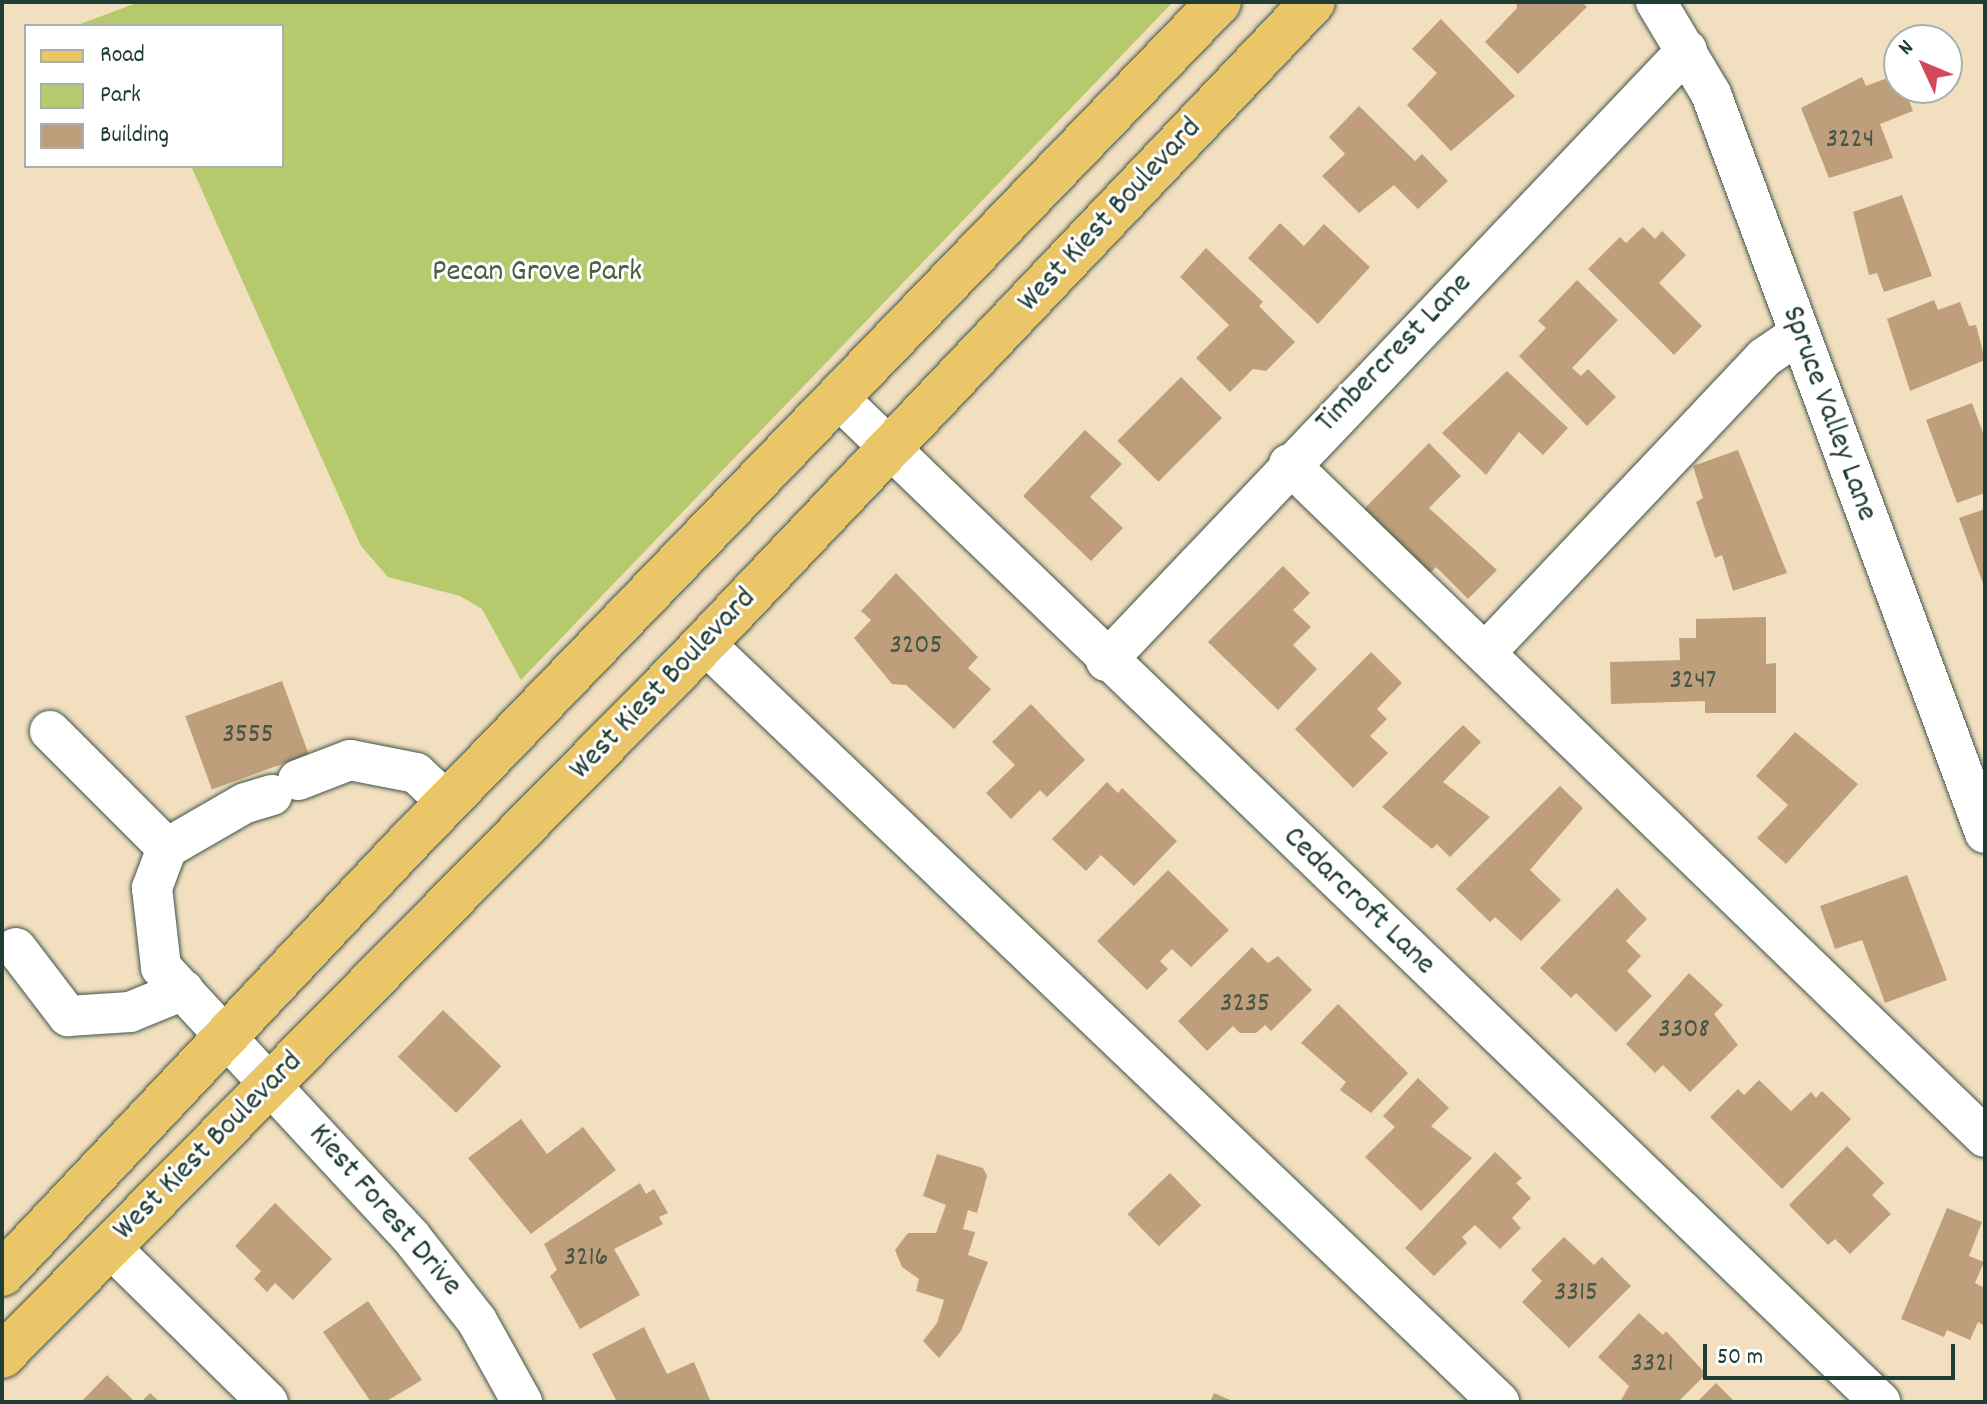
<!DOCTYPE html>
<html>
<head>
<meta charset="utf-8">
<style>
	body { margin:0 }
	#map { position:relative; width:1987px; height:1404px; overflow:hidden; background:#f2dfc0; font-family:Dekko,sans-serif }
	div>[style] { position:absolute }
	.green>* { inset:0; background:#b6c96d }
	.building>* { inset:0; background:#bf9f7b; transform-origin:0 0 }
	.roads { filter:drop-shadow(0 0 2px #3f5549) drop-shadow(0 0 2px #3f5549) }
	.minor>* { height:40px; margin:-20px; padding:0 20px; transform-origin:20px; border-radius:20px; background:#fff }
	.major>* { height:44px; margin:-22px; padding:0 22px; transform-origin:22px; border-radius:22px; background:#ebc669 }
	span { translate:-50% -50%; white-space:nowrap; text-align:center; line-height:1.15; -webkit-text-stroke:6px #fff; paint-order:stroke }
	.number-label { font-size:28px; color:#475646 }
	.number-label span { -webkit-text-stroke-width:0 }
	.street-label { font-size:32px; color:#1f3d34 }
	.park-label { font-size:32px; color:#456042 }
	.frame { position:absolute; inset:0; border:4px solid #1f3d34; pointer-events:none }
	.legend { position:absolute; left:24px; top:24px; width:260px; height:144px; box-sizing:border-box; background:#fff; border:2px solid #a5b1ae; margin:0; padding:10px 14px; list-style:none; font-size:24px; color:#1f3d34 }
	.legend li { display:flex; align-items:center; gap:16px; height:40px }
	.legend b { width:40px; border:2px solid #a5b1ae }
	.north { position:absolute; left:1883px; top:24px; width:80px; height:80px; box-sizing:border-box; background:#fff; border:2px solid #a5b1ae; border-radius:50%; rotate:314deg; font-size:22px; font-weight:700; line-height:32px; text-align:center; color:#1f3d34 }
	.north::after { content:''; display:block; margin:auto; width:28px; height:36px; background:#d1495b; clip-path:polygon(50% 0,100% 100%,50% 72%,0 100%) }
	.scale { position:absolute; left:1703px; top:1344px; width:252px; height:36px; box-sizing:border-box; border:4px solid #1f3d34; border-top:0; padding-left:10px; font-size:24px; line-height:28px; white-space:nowrap; color:#1f3d34; -webkit-text-stroke:6px #fff; paint-order:stroke }
</style>
</head>
<body>
<div id="map">
	<div class="green">
		<i style="clip-path:polygon(139px 2px,1173px 2px,521px 680px,482px 609px,460px 596px,388px 577px,361px 546px,191px 166px,282px 166px,282px 26px,75px 26px)"></i>
	</div>
	<div class="building">
		<i style="clip-path:polygon(1516px 2px,1582px 2px,1587px 7px,1518px 74px,1485px 42px,1517px 8px)"></i>
		<i style="clip-path:polygon(1441px 19px,1515px 96px,1451px 151px,1407px 105px,1437px 73px,1412px 49px)"></i>
		<i style="clip-path:polygon(1898px 74px,1899px 88px,1904px 88px,1913px 111px,1880px 124px,1893px 158px,1829px 178px,1801px 108px,1862px 77px,1866px 86px)"></i>
		<i style="clip-path:polygon(1359px 106px,1415px 161px,1422px 154px,1448px 181px,1418px 209px,1394px 185px,1359px 213px,1322px 176px,1345px 154px,1329px 137px)"></i>
		<i style="clip-path:polygon(1902px 195px,1932px 276px,1884px 292px,1877px 273px,1869px 275px,1853px 212px)"></i>
		<i style="clip-path:polygon(1280px 223px,1304px 246px,1324px 224px,1370px 267px,1318px 324px,1248px 258px)"></i>
		<i style="clip-path:polygon(1643px 227px,1655px 239px,1662px 231px,1686px 255px,1659px 283px,1702px 326px,1674px 355px,1588px 269px,1620px 237px,1626px 243px)"></i>
		<i style="clip-path:polygon(1206px 248px,1263px 302px,1259px 306px,1295px 342px,1266px 371px,1253px 369px,1230px 392px,1196px 358px,1229px 325px,1180px 277px)"></i>
		<i style="clip-path:polygon(1577px 280px,1618px 320px,1572px 368px,1581px 376px,1588px 369px,1616px 397px,1587px 426px,1519px 356px,1546px 328px,1538px 321px)"></i>
		<i style="clip-path:polygon(1934px 300px,1938px 310px,1960px 302px,1969px 326px,1976px 325px,1985px 360px,1910px 391px,1887px 319px)"></i>
		<i style="clip-path:polygon(1507px 371px,1568px 428px,1543px 455px,1519px 432px,1486px 475px,1442px 433px)"></i>
		<i style="left:1181px;top:377px;width:58px;height:90px;rotate:45deg"></i>
		<i style="clip-path:polygon(1972px 403px,1985px 438px,1985px 493px,1957px 503px,1926px 420px)"></i>
		<i style="clip-path:polygon(1085px 430px,1122px 464px,1090px 497px,1123px 528px,1091px 561px,1023px 496px)"></i>
		<i style="clip-path:polygon(1429px 443px,1461px 476px,1429px 508px,1497px 570px,1468px 599px,1436px 567px,1429px 574px,1364px 509px)"></i>
		<i style="clip-path:polygon(1738px 450px,1787px 573px,1733px 591px,1722px 555px,1715px 558px,1696px 502px,1703px 498px,1693px 466px)"></i>
		<i style="clip-path:polygon(1985px 509px,1985px 589px,1959px 518px)"></i>
		<i style="clip-path:polygon(1283px 566px,1310px 593px,1293px 610px,1311px 627px,1293px 645px,1317px 669px,1278px 710px,1208px 642px)"></i>
		<i style="clip-path:polygon(896px 573px,978px 657px,968px 668px,991px 689px,954px 729px,906px 685px,892px 684px,854px 638px,871px 620px,861px 611px)"></i>
		<i style="clip-path:polygon(1766px 617px,1766px 664px,1776px 663px,1776px 713px,1705px 713px,1705px 701px,1611px 704px,1610px 662px,1680px 660px,1679px 638px,1696px 638px,1696px 619px)"></i>
		<i style="clip-path:polygon(1371px 652px,1402px 683px,1377px 709px,1387px 719px,1370px 736px,1388px 753px,1353px 788px,1295px 729px)"></i>
		<i style="left:282px;top:681px;width:78px;height:103px;rotate:70deg"></i>
		<i style="clip-path:polygon(1031px 704px,1085px 760px,1047px 797px,1040px 790px,1011px 819px,986px 793px,1015px 765px,992px 742px)"></i>
		<i style="clip-path:polygon(1463px 725px,1481px 742px,1443px 782px,1490px 817px,1450px 857px,1437px 844px,1432px 849px,1382px 807px)"></i>
		<i style="clip-path:polygon(1795px 732px,1858px 784px,1786px 864px,1757px 838px,1788px 805px,1756px 776px)"></i>
		<i style="clip-path:polygon(1107px 782px,1118px 793px,1122px 788px,1177px 841px,1134px 886px,1101px 855px,1086px 871px,1052px 839px)"></i>
		<i style="clip-path:polygon(1560px 786px,1583px 808px,1530px 870px,1561px 900px,1521px 941px,1495px 917px,1490px 922px,1456px 889px)"></i>
		<i style="clip-path:polygon(1168px 870px,1229px 930px,1191px 967px,1172px 949px,1160px 961px,1168px 969px,1147px 990px,1097px 941px)"></i>
		<i style="clip-path:polygon(1907px 875px,1947px 980px,1885px 1003px,1862px 940px,1835px 949px,1820px 906px)"></i>
		<i style="clip-path:polygon(1617px 888px,1647px 919px,1626px 941px,1641px 956px,1627px 971px,1652px 996px,1616px 1032px,1576px 993px,1571px 998px,1540px 968px)"></i>
		<i style="clip-path:polygon(1252px 947px,1268px 963px,1278px 956px,1312px 990px,1271px 1031px,1265px 1025px,1256px 1033px,1240px 1033px,1233px 1026px,1207px 1051px,1178px 1021px)"></i>
		<i style="clip-path:polygon(1689px 973px,1723px 1005px,1714px 1014px,1738px 1045px,1690px 1092px,1663px 1065px,1655px 1073px,1626px 1044px)"></i>
		<i style="clip-path:polygon(1338px 1004px,1408px 1073px,1371px 1113px,1340px 1090px,1346px 1082px,1301px 1043px)"></i>
		<i style="left:443px;top:1010px;width:81px;height:65px;rotate:44deg"></i>
		<i style="clip-path:polygon(1418px 1078px,1449px 1108px,1431px 1126px,1472px 1158px,1421px 1211px,1365px 1157px,1395px 1127px,1383px 1116px)"></i>
		<i style="clip-path:polygon(1759px 1080px,1791px 1111px,1811px 1092px,1816px 1098px,1822px 1091px,1851px 1119px,1782px 1189px,1710px 1117px,1738px 1089px,1744px 1095px)"></i>
		<i style="clip-path:polygon(521px 1119px,547px 1154px,583px 1127px,616px 1170px,531px 1234px,468px 1158px)"></i>
		<i style="clip-path:polygon(1847px 1146px,1884px 1183px,1872px 1195px,1891px 1214px,1850px 1254px,1835px 1239px,1828px 1245px,1789px 1205px)"></i>
		<i style="clip-path:polygon(1495px 1152px,1522px 1178px,1516px 1183px,1531px 1198px,1512px 1218px,1521px 1228px,1500px 1249px,1475px 1225px,1462px 1237px,1467px 1243px,1434px 1276px,1405px 1248px)"></i>
		<i style="clip-path:polygon(937px 1154px,983px 1168px,987px 1176px,977px 1213px,968px 1210px,963px 1229px,975px 1232px,968px 1255px,988px 1262px,961px 1331px,939px 1358px,923px 1341px,937px 1323px,944px 1300px,916px 1291px,919px 1279px,902px 1267px,895px 1250px,908px 1233px,936px 1233px,946px 1205px,923px 1196px)"></i>
		<i style="left:1170px;top:1173px;width:45px;height:59px;rotate:46deg"></i>
		<i style="clip-path:polygon(640px 1183px,646px 1194px,654px 1189px,668px 1213px,659px 1217px,663px 1224px,614px 1249px,640px 1295px,580px 1329px,550px 1276px,557px 1270px,544px 1244px)"></i>
		<i style="clip-path:polygon(275px 1203px,332px 1259px,293px 1300px,275px 1283px,267px 1292px,254px 1279px,261px 1271px,235px 1246px)"></i>
		<i style="clip-path:polygon(1947px 1208px,1982px 1222px,1969px 1256px,1984px 1262px,1975px 1283px,1985px 1288px,1985px 1326px,1978px 1322px,1970px 1340px,1947px 1330px,1944px 1337px,1901px 1319px)"></i>
		<i style="clip-path:polygon(1564px 1237px,1594px 1265px,1602px 1257px,1631px 1286px,1569px 1348px,1522px 1302px,1542px 1281px,1531px 1270px)"></i>
		<i style="clip-path:polygon(368px 1301px,422px 1380px,385px 1402px,371px 1402px,323px 1332px)"></i>
		<i style="clip-path:polygon(1639px 1313px,1663px 1335px,1666px 1331px,1706px 1374px,1678px 1402px,1620px 1402px,1629px 1386px,1598px 1357px)"></i>
		<i style="clip-path:polygon(644px 1327px,667px 1374px,694px 1362px,710px 1400px,617px 1402px,592px 1354px)"></i>
		<i style="clip-path:polygon(107px 1375px,130px 1397px,135px 1402px,81px 1402px)"></i>
		<i style="clip-path:polygon(1716px 1383px,1735px 1402px,1697px 1402px)"></i>
		<i style="clip-path:polygon(150px 1393px,160px 1402px,141px 1402px)"></i>
		<i style="clip-path:polygon(1214px 1393px,1235px 1402px,1210px 1402px)"></i>
	</div>
	<div class="roads">
		<div class="minor">
			<i style="left:1656px;top:2px;width:107px;rotate:59.1deg"></i>
			<i style="left:1711px;top:94px;width:788px;rotate:69.66deg"></i>
			<i style="left:839px;top:399px;width:1446px;rotate:43.93deg"></i>
			<i style="left:1289px;top:464px;width:968px;rotate:44.04deg"></i>
			<i style="left:705px;top:644px;width:1098px;rotate:43.67deg"></i>
			<i style="left:1485px;top:653px;width:407px;rotate:-46.6deg"></i>
			<i style="left:1765px;top:357px;width:41px;rotate:-34.1deg"></i>
			<i style="left:1106px;top:661px;width:843px;rotate:-46.44deg"></i>
			<i style="left:50px;top:731px;width:165px;rotate:45deg"></i>
			<i style="left:298px;top:780px;width:56px;rotate:-21deg"></i>
			<i style="left:350px;top:760px;width:67px;rotate:11.1deg"></i>
			<i style="left:416px;top:773px;width:44px;rotate:43.2deg"></i>
			<i style="left:272px;top:795px;width:28px;rotate:163deg"></i>
			<i style="left:245px;top:803px;width:90px;rotate:150deg"></i>
			<i style="left:167px;top:848px;width:43px;rotate:110.6deg"></i>
			<i style="left:152px;top:888px;width:80px;rotate:83.5deg"></i>
			<i style="left:161px;top:967px;width:368px;rotate:47.2deg"></i>
			<i style="left:411px;top:1237px;width:107px;rotate:51.8deg"></i>
			<i style="left:477px;top:1321px;width:93px;rotate:60.9deg"></i>
			<i style="left:16px;top:948px;width:86px;rotate:52.6deg"></i>
			<i style="left:68px;top:1016px;width:62px;rotate:-3.7deg"></i>
			<i style="left:130px;top:1012px;width:58px;rotate:-22.2deg"></i>
			<i style="left:110px;top:1247px;width:221px;rotate:44.5deg"></i>
		</div>
		<div class="major">
			<i style="left:2px;top:1274px;width:594px;rotate:-46.71deg"></i>
			<i style="left:409px;top:842px;width:1167px;rotate:-46.04deg"></i>
			<i style="left:2px;top:1356px;width:964px;rotate:-45.38deg"></i>
			<i style="left:679px;top:670px;width:921px;rotate:-46.5deg"></i>
		</div>
	</div>
	<div class="number-label">
		<span style="left:1850px;top:141px">3224</span>
		<span style="left:916px;top:647px">3205</span>
		<span style="left:1693px;top:682px">3247</span>
		<span style="left:248px;top:736px">3555</span>
		<span style="left:1245px;top:1005px">3235</span>
		<span style="left:1684px;top:1031px">3308</span>
		<span style="left:586px;top:1259px">3216</span>
		<span style="left:1576px;top:1294px">3315</span>
		<span style="left:1652px;top:1365px">3321</span>
	</div>
	<div class="street-label">
		<span style="left:1111px;top:216px;rotate:-47deg">West Kiest Boulevard</span>
		<span style="left:1395px;top:354px;rotate:-46deg">Timbercrest Lane</span>
		<span style="left:1828px;top:414px;rotate:70deg">Spruce Valley Lane</span>
		<span style="left:664px;top:685px;rotate:-46deg">West Kiest Boulevard</span>
		<span style="left:1358px;top:902px;rotate:44deg">Cedarcroft Lane</span>
		<span style="left:209px;top:1147px;rotate:-45deg">West Kiest Boulevard</span>
		<span style="left:384px;top:1211px;rotate:49deg">Kiest Forest Drive</span>
	</div>
	<div class="park-label">
		<span style="left:537px;top:273px">Pecan Grove Park</span>
	</div>
	<div class="frame"></div>
	<ul class="legend">
	<li><b style="height:10px;background:#ebc669"></b>Road</li>
	<li><b style="height:22px;background:#b6c96d"></b>Park</li>
	<li><b style="height:22px;background:#bf9f7b"></b>Building</li>
	</ul>
	<div class="north">N</div>
	<div class="scale">50 m</div>
</div>
</body>
</html>
